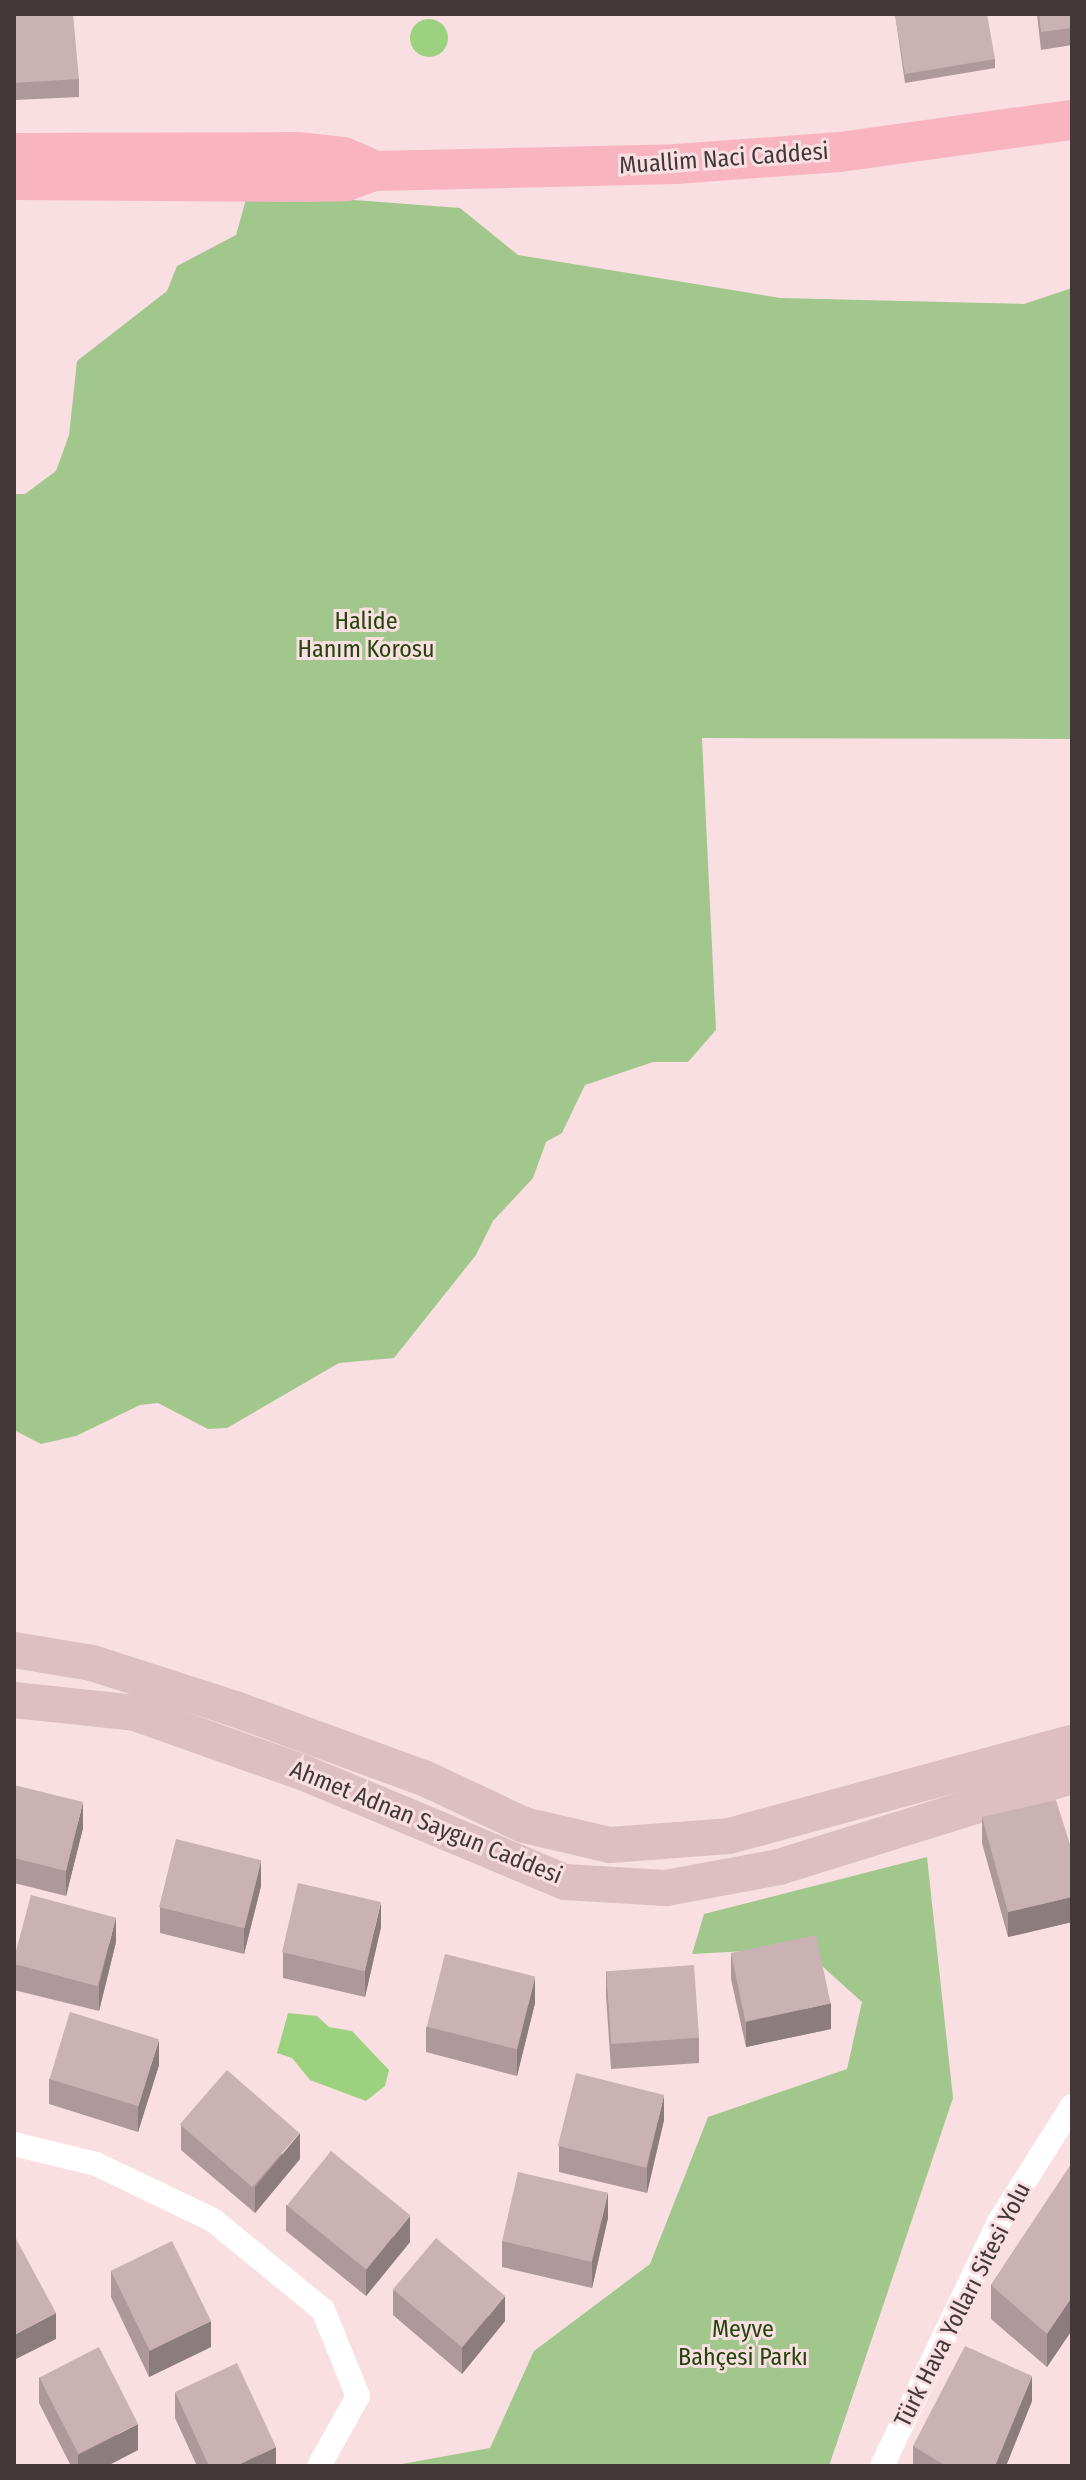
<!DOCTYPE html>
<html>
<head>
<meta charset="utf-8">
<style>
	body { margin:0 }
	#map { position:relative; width:1086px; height:2480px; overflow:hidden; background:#f9dfe2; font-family:"Fira Sans Condensed",sans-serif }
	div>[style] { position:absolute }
	.green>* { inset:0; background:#a1c78d }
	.water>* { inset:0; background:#9cd27f }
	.round { border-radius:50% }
	.minor>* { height:24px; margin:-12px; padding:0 12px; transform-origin:12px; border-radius:12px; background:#fff }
	.secondary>* { height:36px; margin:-18px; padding:0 18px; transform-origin:18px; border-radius:18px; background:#dcbec3 }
	.primary>* { height:40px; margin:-20px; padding:0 20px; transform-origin:20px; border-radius:20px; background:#f8b5c1 }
	.wall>* { inset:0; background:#ae989b }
	.shaded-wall>* { inset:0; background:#8d7c7e }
	.building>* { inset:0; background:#cab1b4; transform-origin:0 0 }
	span { translate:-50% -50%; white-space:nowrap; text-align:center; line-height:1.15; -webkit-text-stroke:6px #f9dfe2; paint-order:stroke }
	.street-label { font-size:24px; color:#423839 }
	.park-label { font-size:24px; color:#23450b }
	.frame { position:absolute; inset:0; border:16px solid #423839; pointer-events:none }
</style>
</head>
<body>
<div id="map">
	<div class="green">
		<i style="clip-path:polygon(248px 192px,460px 208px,518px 255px,780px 298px,1024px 304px,1072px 288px,1072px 739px,702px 738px,716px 1030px,688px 1062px,653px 1062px,585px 1085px,562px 1133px,546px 1142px,533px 1178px,493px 1221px,476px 1255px,394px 1358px,339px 1363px,227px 1428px,208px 1429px,158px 1403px,140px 1405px,76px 1436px,41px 1444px,14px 1430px,14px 494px,25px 494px,56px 471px,69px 435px,77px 361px,167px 291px,177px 266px,236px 235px)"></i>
		<i style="clip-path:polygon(927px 1857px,953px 2098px,829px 2466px,391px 2466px,490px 2448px,534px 2351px,650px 2264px,708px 2117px,847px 2069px,862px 2002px,802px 1948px,692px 1954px,704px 1914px)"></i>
	</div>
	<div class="water">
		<i class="round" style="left:410px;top:19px;width:38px;height:38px"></i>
		<i style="clip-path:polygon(288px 2013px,317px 2016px,329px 2027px,352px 2031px,389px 2070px,385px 2086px,366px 2101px,310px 2080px,292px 2058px,277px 2053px)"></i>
	</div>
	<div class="minor">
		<i style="left:14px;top:2144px;width:84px;rotate:13.7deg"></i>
		<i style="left:96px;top:2164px;width:130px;rotate:25.6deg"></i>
		<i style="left:213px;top:2220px;width:142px;rotate:39.3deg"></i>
		<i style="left:323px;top:2310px;width:93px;rotate:67.9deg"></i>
		<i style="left:358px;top:2396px;width:80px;rotate:119.1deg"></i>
		<i style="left:882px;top:2466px;width:271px;rotate:-64.4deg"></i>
		<i style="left:999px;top:2222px;width:137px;rotate:-57.8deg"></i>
	</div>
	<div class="secondary">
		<i style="left:14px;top:1650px;width:79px;rotate:9.5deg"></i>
		<i style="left:92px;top:1663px;width:150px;rotate:17.8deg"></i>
		<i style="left:235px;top:1709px;width:201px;rotate:20.1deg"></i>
		<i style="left:424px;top:1778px;width:110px;rotate:25.2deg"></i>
		<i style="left:524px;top:1825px;width:88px;rotate:13.1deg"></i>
		<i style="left:610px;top:1845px;width:119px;rotate:-4.3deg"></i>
		<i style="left:729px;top:1836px;width:355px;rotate:-15.2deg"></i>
		<i style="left:14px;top:1700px;width:122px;rotate:6.1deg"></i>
		<i style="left:135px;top:1713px;width:177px;rotate:19.5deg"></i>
		<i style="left:302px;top:1772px;width:285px;rotate:22.7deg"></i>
		<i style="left:565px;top:1882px;width:101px;rotate:3.4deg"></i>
		<i style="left:666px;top:1888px;width:115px;rotate:-10.5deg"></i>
		<i style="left:779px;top:1867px;width:307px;rotate:-17.3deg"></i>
	</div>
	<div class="primary">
		<i style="left:14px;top:153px;width:283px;rotate:-0.2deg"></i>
		<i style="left:297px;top:152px;width:46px;rotate:6.2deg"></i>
		<i style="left:343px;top:157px;width:25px;rotate:23deg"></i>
		<i style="left:14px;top:180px;width:293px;rotate:0.4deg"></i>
		<i style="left:307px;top:182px;width:39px;rotate:-1deg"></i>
		<i style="left:346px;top:181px;width:29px;rotate:-20deg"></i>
		<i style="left:373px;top:171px;width:303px;rotate:-1.3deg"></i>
		<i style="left:676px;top:164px;width:164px;rotate:-4.2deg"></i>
		<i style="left:840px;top:152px;width:234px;rotate:-7.9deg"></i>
	</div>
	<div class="wall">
		<i style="clip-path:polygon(14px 14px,79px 79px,79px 97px,14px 100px)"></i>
		<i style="clip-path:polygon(895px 14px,995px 59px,995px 68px,905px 83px)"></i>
		<i style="clip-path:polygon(1037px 14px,1072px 14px,1072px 45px,1041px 50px)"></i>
		<i style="clip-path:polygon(14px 1785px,83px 1828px,66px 1896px,14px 1883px)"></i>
		<i style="clip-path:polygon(982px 1817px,1072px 1851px,1072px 1922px,1008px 1937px,982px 1843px)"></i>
		<i style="clip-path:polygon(261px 1886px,244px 1954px,160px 1933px,160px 1907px)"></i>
		<i style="clip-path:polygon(381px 1927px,365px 1997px,283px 1978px,283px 1952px)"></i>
		<i style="clip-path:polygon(116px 1942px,99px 2011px,14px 1990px,14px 1964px)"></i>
		<i style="clip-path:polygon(731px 1953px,831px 2029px,746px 2047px,731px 1979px)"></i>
		<i style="clip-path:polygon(606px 1971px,699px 2038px,699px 2063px,611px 2069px,606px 1996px)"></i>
		<i style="clip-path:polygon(535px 2003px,517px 2076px,426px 2052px,426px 2027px)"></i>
		<i style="clip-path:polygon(159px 2065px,138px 2132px,49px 2104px,49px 2079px)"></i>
		<i style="clip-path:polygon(664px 2120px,647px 2193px,559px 2172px,559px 2146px)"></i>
		<i style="clip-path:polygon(181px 2125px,300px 2159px,255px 2213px,181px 2150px)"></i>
		<i style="clip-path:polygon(1072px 2163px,1072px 2330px,1047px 2367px,991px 2319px,991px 2285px)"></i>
		<i style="clip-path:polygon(286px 2205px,410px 2242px,366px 2296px,286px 2231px)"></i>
		<i style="clip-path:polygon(608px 2218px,592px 2288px,502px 2267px,502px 2241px)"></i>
		<i style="clip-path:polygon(111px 2271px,211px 2347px,149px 2377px,111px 2297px)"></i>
		<i style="clip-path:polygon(393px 2290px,505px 2321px,462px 2374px,393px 2315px)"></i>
		<i style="clip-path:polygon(39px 2377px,138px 2450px,107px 2466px,71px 2466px,39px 2403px)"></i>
		<i style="clip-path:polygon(175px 2392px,276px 2466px,197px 2466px,175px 2418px)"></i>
		<i style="clip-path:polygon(1032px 2401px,1006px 2466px,913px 2466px,913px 2446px)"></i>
	</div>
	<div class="shaded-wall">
		<i style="clip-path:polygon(83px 1802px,83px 1828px,66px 1896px,66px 1871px)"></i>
		<i style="clip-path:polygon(261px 1860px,261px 1886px,244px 1954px,244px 1929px)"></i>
		<i style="clip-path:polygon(1072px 1897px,1072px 1922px,1008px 1937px,1008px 1912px)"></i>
		<i style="clip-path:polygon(381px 1902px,381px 1927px,365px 1997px,365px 1971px)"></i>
		<i style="clip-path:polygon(116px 1917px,116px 1942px,99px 2011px,99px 1985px)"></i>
		<i style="clip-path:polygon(535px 1977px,535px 2003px,517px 2076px,517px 2050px)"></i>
		<i style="clip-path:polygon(831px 2003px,831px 2029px,746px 2047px,746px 2022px)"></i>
		<i style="clip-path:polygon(16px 2014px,16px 2039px,14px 2042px,14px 2016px)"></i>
		<i style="clip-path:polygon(159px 2040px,159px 2065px,138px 2132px,138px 2106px)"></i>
		<i style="clip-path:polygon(664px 2095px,664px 2120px,647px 2193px,647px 2168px)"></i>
		<i style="clip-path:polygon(300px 2133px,300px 2159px,255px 2213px,255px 2187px)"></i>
		<i style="clip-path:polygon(608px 2192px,608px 2218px,592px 2288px,592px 2262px)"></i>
		<i style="clip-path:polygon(410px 2216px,410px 2242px,366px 2296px,366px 2270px)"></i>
		<i style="clip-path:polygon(505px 2296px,505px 2321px,462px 2374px,462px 2348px)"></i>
		<i style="clip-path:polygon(1072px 2297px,1072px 2330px,1047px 2367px,1047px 2334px)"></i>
		<i style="clip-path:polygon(56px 2313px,56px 2339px,14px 2360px,14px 2335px)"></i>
		<i style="clip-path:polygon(211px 2321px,211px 2347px,149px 2377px,149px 2351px)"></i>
		<i style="clip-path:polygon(1032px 2376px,1032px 2401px,1006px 2466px,995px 2466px)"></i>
		<i style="clip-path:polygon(138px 2424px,138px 2450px,107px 2466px,78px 2466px,78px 2455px)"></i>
		<i style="clip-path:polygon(276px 2447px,276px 2466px,236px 2466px)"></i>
	</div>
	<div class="building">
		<i style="clip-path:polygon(14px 14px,73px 14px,79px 79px,14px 83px)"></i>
		<i style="clip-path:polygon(895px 14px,987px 14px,995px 59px,905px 74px)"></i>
		<i style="clip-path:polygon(1039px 14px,1072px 14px,1072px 28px,1041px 32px)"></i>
		<i style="clip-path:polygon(14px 1785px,83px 1802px,66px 1871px,14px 1858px)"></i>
		<i style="clip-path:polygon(1056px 1800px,1072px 1851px,1072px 1897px,1008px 1912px,982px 1817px)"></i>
		<i style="left:176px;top:1839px;width:88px;height:70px;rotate:14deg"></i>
		<i style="left:298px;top:1883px;width:85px;height:71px;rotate:13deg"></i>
		<i style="left:31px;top:1895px;width:88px;height:71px;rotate:15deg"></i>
		<i style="left:816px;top:1935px;width:70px;height:87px;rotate:78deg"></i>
		<i style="left:445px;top:1954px;width:93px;height:75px;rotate:14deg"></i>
		<i style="left:694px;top:1965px;width:73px;height:88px;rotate:86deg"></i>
		<i style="left:70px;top:2012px;width:93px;height:70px;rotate:17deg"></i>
		<i style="left:227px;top:2070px;width:96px;height:72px;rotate:41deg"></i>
		<i style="left:576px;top:2073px;width:91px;height:75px;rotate:14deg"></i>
		<i style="left:331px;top:2151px;width:102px;height:70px;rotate:39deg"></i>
		<i style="clip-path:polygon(1072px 2163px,1072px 2297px,1047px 2334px,991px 2285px)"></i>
		<i style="left:518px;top:2172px;width:92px;height:71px;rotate:13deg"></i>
		<i style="clip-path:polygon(14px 2235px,56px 2313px,14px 2335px)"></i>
		<i style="left:436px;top:2238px;width:90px;height:67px;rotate:40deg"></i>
		<i style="left:172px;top:2241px;width:89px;height:68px;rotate:64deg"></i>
		<i style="clip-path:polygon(965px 2346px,1032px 2376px,995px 2466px,946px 2466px,913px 2446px)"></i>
		<i style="left:99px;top:2347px;width:86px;height:67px;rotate:63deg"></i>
		<i style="clip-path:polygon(237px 2363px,276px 2447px,236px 2466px,209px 2466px,175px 2392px)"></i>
	</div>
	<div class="street-label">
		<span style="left:724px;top:159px;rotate:-4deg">Muallim Naci Caddesi</span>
		<span style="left:426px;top:1823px;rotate:22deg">Ahmet Adnan Saygun Caddesi</span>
		<span style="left:963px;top:2305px;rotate:-63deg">Türk Hava Yolları Sitesi Yolu</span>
	</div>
	<div class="park-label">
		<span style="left:366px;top:636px">Halide<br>Hanım Korosu</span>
		<span style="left:743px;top:2344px">Meyve<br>Bahçesi Parkı</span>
	</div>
	<div class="frame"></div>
</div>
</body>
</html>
